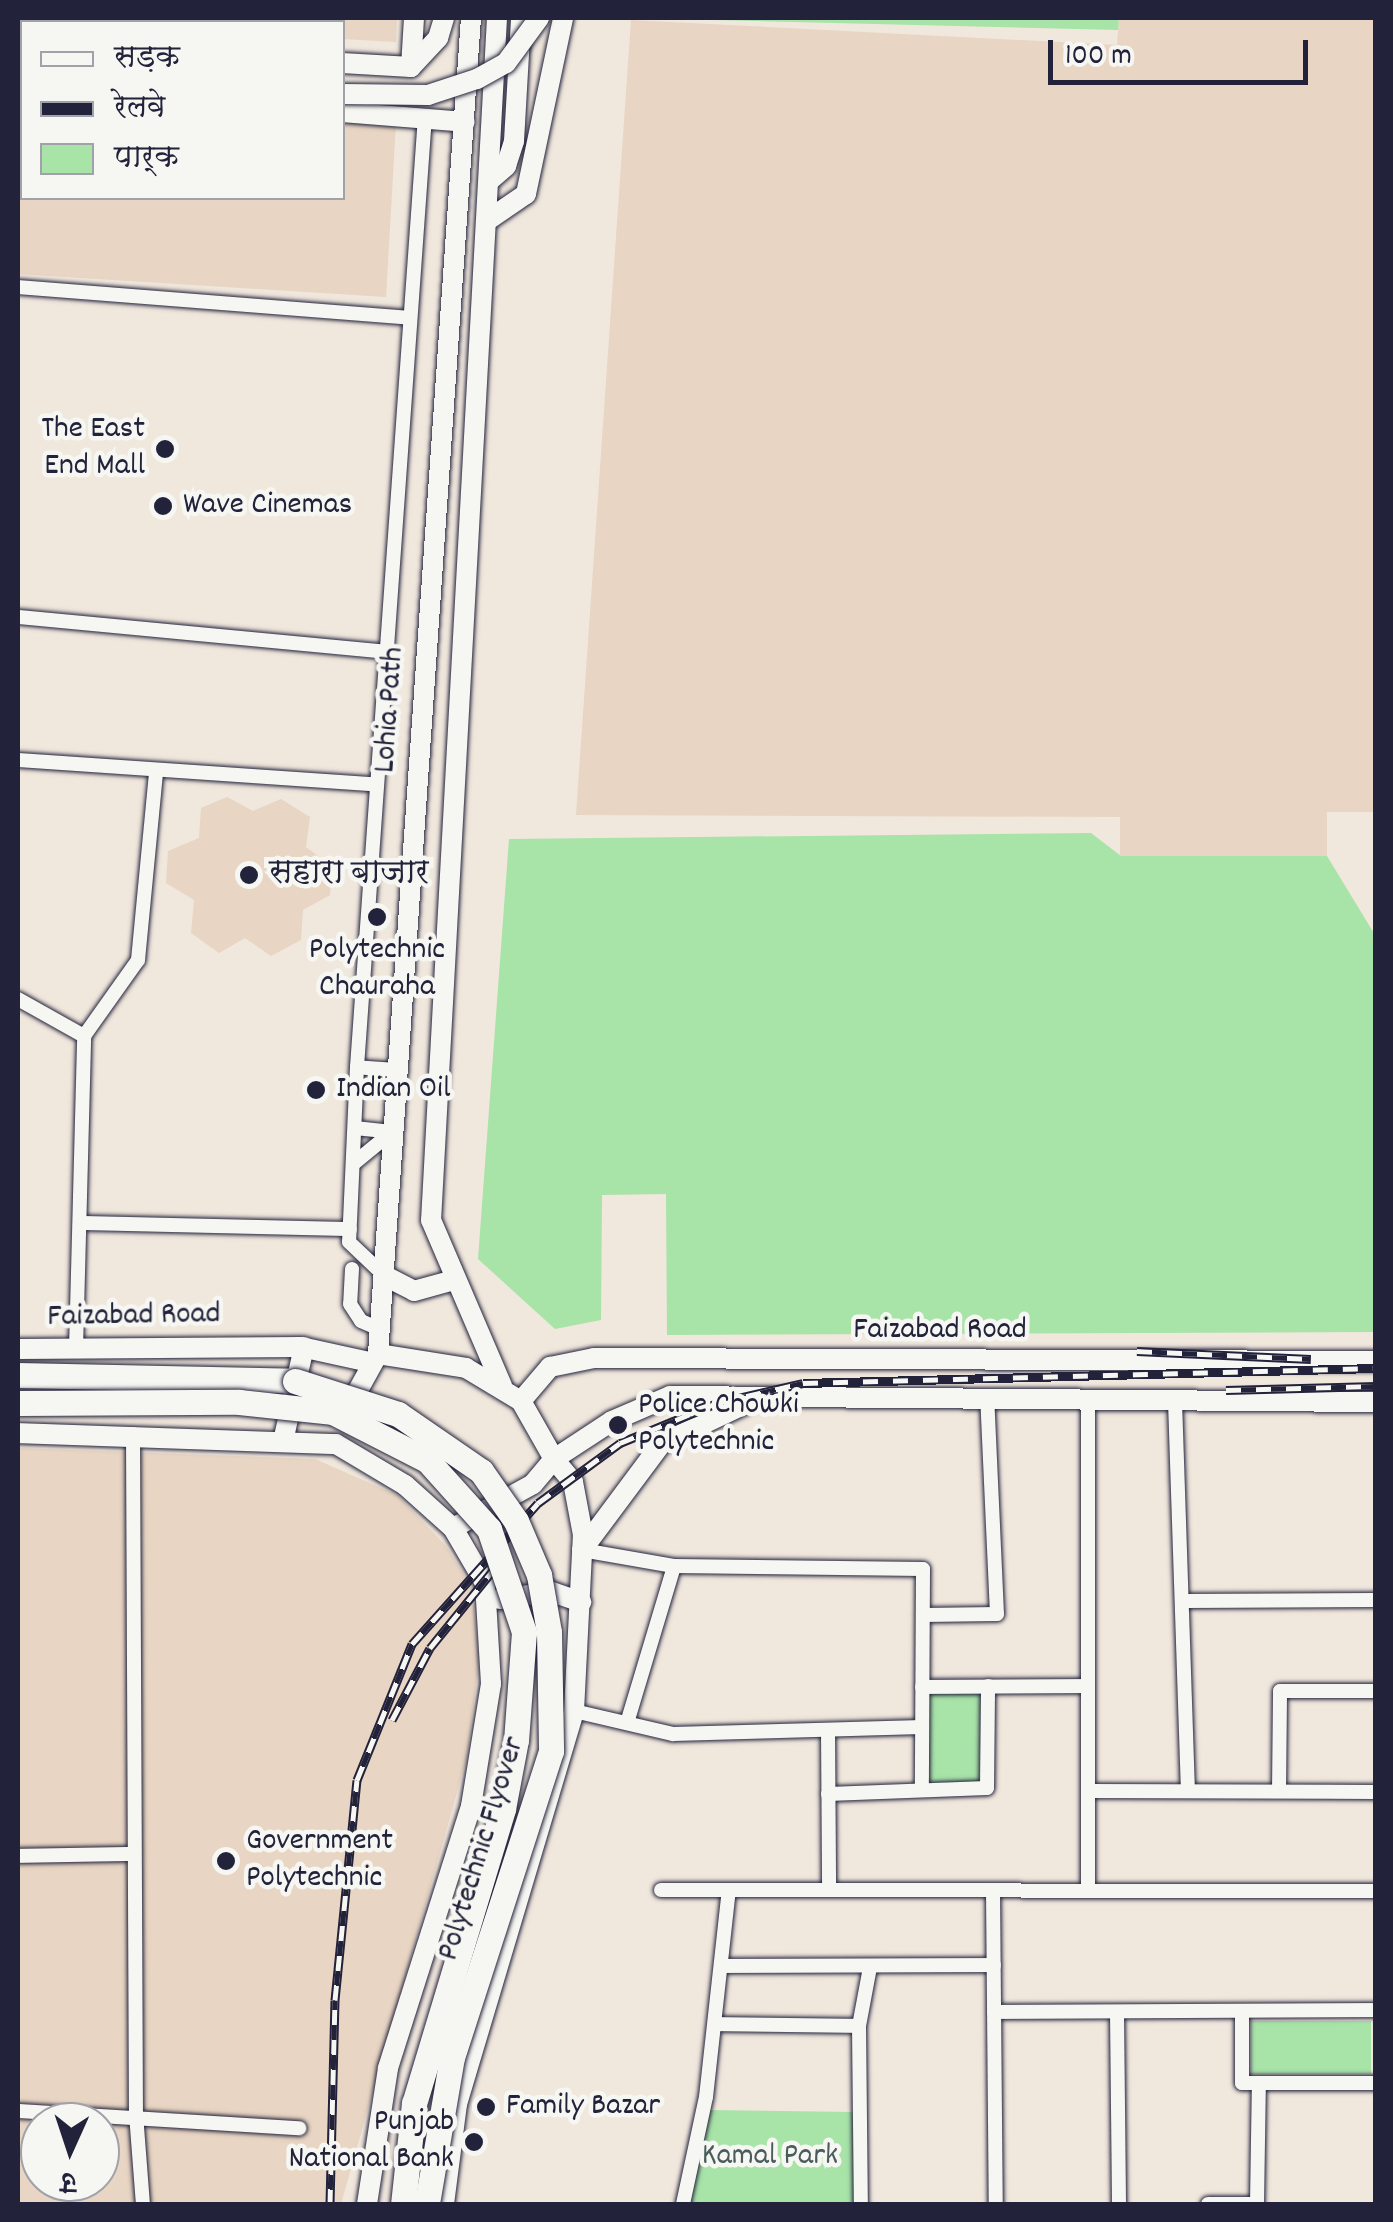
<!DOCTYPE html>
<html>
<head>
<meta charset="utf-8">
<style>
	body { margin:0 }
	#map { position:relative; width:1393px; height:2222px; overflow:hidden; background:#f0e7dd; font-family:Dekko,"Playpen Sans Deva",sans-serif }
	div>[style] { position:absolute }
	.built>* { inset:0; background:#e8d5c3 }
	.green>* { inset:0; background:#a8e3a8; transform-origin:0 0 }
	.roads { filter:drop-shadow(0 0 2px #22223b) drop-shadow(0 0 2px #22223b) }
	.street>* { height:14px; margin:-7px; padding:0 7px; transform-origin:7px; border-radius:7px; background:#f6f6f2 }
	.secondary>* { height:20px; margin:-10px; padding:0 10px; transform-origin:10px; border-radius:10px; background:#f6f6f2 }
	.primary>* { height:20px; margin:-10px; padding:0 10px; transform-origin:10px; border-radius:10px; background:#f6f6f2 }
	.highway>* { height:25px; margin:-12.5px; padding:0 12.5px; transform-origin:12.5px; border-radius:12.5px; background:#f6f6f2 }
	.rail>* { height:9px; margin-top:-4.5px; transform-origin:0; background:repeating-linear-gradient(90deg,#f6f6f2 0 15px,#22223b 0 30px); box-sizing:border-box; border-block:2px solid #22223b }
	.bridges { filter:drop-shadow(0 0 2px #22223b) drop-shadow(0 0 2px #22223b) }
	.secondary-bridge>* { height:20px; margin:-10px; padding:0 10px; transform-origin:10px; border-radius:10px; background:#f6f6f2 }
	.highway-bridge>* { height:25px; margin:-12.5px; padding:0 12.5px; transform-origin:12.5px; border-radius:12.5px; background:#f6f6f2 }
	.dots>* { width:28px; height:28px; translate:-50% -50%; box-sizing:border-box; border:5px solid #f6f6f2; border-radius:50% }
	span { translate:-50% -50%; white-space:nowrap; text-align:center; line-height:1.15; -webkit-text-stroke:9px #f6f6f2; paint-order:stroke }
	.poi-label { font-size:32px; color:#22223b }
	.right { translate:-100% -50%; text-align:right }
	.left { translate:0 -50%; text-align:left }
	.street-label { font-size:32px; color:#22223b }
	.park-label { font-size:32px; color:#4a5c5c }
	.frame { position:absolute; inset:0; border:20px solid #22223b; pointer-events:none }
	.legend { position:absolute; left:20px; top:20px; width:325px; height:180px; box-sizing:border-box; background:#f6f6f2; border:2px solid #a1a1a9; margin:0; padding:12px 18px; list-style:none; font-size:30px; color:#22223b }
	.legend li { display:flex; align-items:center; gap:20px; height:50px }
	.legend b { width:50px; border:2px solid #a1a1a9 }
	.north { position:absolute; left:20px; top:2102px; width:100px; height:100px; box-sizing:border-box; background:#f6f6f2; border:2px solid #a1a1a9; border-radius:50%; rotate:183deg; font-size:28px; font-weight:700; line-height:40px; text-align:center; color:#22223b }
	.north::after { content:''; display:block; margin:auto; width:35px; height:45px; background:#22223b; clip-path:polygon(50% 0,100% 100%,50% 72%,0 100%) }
	.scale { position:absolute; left:1048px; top:40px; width:260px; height:45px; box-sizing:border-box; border:5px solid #22223b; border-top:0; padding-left:12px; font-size:30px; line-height:35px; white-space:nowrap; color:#22223b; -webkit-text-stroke:8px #f6f6f2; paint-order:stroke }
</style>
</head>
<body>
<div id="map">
	<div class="built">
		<i style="clip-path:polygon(40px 18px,397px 18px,396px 42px,343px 39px,342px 22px)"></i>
		<i style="clip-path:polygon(1119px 18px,1375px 18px,1375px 812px,1327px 812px,1327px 856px,1120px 856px,1120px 817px,576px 815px,631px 20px,1117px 45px)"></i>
		<i style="clip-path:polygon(18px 96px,22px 198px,342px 198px,343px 119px,396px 123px,386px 297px,18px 274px)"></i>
		<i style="clip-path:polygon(227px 797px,253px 811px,281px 799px,310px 817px,306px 847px,332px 866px,330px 895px,303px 910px,301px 940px,271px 956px,245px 938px,219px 953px,191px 933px,194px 900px,166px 883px,168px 851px,199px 838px,201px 808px)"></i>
		<i style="clip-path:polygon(evenodd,18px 1448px,315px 1459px,397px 1495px,446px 1546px,472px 1588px,479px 1662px,467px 1757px,341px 2204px,18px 2204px,18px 1448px,40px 2122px,100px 2122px,100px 2182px,40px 2182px,40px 2122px)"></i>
	</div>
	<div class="green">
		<i style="clip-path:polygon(631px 18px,1119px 18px,1118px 30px)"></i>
		<i style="clip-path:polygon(1091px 833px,1121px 856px,1327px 856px,1375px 935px,1375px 1332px,667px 1335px,666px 1194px,602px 1195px,601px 1320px,555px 1329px,478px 1259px,509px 839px)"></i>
		<i style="left:927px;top:1693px;width:54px;height:89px;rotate:1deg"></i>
		<i style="left:1251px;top:2021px;width:120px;height:53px"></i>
		<i style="clip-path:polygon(708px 2110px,854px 2112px,854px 2204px,686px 2204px)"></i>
	</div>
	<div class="roads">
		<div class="street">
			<i style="left:18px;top:287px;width:393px;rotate:4.5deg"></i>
			<i style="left:18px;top:617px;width:365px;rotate:5.4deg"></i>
			<i style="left:18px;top:760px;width:356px;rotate:3.9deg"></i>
			<i style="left:18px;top:999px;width:76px;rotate:29.3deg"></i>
			<i style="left:357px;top:1067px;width:175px;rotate:92.6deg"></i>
			<i style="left:349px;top:1242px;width:51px;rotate:43.4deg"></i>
			<i style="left:396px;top:1070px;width:39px;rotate:-176deg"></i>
			<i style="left:357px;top:1067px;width:952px;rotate:-85.91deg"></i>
			<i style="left:355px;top:1128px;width:37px;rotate:6deg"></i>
			<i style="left:353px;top:1164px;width:50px;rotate:-39.4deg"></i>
			<i style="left:80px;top:1223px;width:270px;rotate:1.3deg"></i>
			<i style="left:352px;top:1269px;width:35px;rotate:93deg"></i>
			<i style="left:350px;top:1304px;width:20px;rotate:57deg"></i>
			<i style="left:361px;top:1321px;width:21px;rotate:23deg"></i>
			<i style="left:76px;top:1349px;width:313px;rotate:-88.5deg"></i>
			<i style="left:84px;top:1036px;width:93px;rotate:-54.6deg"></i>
			<i style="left:138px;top:960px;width:188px;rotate:-84.5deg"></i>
			<i style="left:1175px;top:1401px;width:390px;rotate:88.1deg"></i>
			<i style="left:133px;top:1434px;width:680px;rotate:89.75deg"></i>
			<i style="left:136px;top:2114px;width:90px;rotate:85.6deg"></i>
			<i style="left:582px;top:1550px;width:93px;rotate:9.9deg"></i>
			<i style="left:674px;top:1566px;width:249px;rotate:0.7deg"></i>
			<i style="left:923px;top:1569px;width:219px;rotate:90.3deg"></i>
			<i style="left:1185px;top:1601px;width:191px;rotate:-0.3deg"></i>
			<i style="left:923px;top:1615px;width:74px;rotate:-0.8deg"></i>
			<i style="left:997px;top:1614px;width:217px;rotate:-92.6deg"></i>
			<i style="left:922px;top:1687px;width:166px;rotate:-0.3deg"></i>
			<i style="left:574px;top:1711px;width:102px;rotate:13.1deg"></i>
			<i style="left:673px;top:1734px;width:249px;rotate:-1.6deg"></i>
			<i style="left:627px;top:1723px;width:164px;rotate:-73.3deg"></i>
			<i style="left:828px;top:1730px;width:160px;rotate:89.6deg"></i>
			<i style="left:1088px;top:1791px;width:288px;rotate:0.2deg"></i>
			<i style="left:1279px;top:1791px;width:100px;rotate:-89.4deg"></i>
			<i style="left:1280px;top:1691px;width:96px"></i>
			<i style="left:828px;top:1794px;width:159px;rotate:-2.2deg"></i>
			<i style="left:987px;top:1788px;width:102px;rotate:-89.4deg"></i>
			<i style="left:18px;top:1856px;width:116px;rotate:-1deg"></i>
			<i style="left:661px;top:1890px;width:715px;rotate:0.08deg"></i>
			<i style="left:993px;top:1890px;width:314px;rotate:89.5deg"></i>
			<i style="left:1088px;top:1890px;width:492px;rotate:-90deg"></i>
			<i style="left:721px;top:1966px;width:273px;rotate:-0.2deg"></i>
			<i style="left:1242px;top:2011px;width:72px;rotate:90deg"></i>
			<i style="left:1242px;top:2083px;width:134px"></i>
			<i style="left:994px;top:2012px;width:382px;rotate:-0.3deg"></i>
			<i style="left:1117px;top:2012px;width:192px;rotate:89.4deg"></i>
			<i style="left:715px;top:2024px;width:144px;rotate:0.8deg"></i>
			<i style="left:859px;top:2026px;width:178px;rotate:89.4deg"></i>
			<i style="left:859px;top:2026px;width:60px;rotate:-79.4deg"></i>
			<i style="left:18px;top:2111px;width:282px;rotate:3.5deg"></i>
			<i style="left:683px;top:2204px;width:109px;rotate:-77.9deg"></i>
			<i style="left:706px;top:2097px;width:208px;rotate:-83.7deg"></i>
			<i style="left:1208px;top:2204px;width:49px"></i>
			<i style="left:1257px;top:2204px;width:121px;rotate:-89.1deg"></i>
		</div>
		<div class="secondary">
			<i style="left:497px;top:18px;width:1204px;rotate:93.14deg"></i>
			<i style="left:431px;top:1220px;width:181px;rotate:66.8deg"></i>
			<i style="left:18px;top:39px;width:4px"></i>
			<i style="left:18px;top:63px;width:4px"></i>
			<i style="left:342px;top:63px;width:69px;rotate:3.3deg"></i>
			<i style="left:411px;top:67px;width:40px;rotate:-47deg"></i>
			<i style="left:438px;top:38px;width:21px;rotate:-73deg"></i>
			<i style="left:411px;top:67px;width:49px;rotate:-86.5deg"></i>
			<i style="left:18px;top:80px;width:4px"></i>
			<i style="left:342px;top:112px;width:123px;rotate:4.6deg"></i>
			<i style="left:489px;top:181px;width:23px;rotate:-41deg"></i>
			<i style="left:506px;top:166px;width:26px;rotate:-72deg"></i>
			<i style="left:514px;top:141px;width:123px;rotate:-86.7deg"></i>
			<i style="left:488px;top:220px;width:46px;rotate:-34.4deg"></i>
			<i style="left:526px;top:194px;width:180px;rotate:-78.1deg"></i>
			<i style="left:387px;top:1277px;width:30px;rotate:27deg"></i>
			<i style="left:414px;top:1291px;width:41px;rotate:-15.4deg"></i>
			<i style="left:378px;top:1354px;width:1339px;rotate:-86.02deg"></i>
			<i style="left:582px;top:1550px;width:132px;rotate:-53.3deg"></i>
			<i style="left:661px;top:1444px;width:107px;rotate:-25.4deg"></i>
			<i style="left:500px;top:1599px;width:52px;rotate:-7.7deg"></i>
			<i style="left:552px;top:1592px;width:31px;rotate:19deg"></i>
			<i style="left:367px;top:2204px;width:138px;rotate:-81.2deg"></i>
			<i style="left:388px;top:2068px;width:275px;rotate:-72.4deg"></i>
			<i style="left:471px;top:1806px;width:124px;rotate:-80.7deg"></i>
			<i style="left:491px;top:1684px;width:101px;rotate:-93.4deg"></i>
			<i style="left:485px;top:1583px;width:64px;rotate:-120.2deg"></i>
			<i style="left:444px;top:2204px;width:101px;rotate:-82.6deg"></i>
			<i style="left:457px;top:2104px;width:410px;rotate:-73.4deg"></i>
			<i style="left:574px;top:1711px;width:176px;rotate:-87.1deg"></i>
			<i style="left:583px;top:1535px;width:54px;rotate:-100.7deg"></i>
			<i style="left:573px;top:1482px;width:30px;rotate:-130deg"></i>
		</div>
		<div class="primary">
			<i style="left:18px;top:1349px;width:283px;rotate:-0.4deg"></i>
			<i style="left:301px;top:1347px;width:70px;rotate:12.4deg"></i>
			<i style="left:521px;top:1401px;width:45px;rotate:-49.5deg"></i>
			<i style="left:550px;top:1367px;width:45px;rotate:-11.6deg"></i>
			<i style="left:594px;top:1358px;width:782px;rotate:0.22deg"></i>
			<i style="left:346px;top:1412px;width:66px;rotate:-61.1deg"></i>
			<i style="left:378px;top:1354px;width:89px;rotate:9deg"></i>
			<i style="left:466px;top:1368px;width:64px;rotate:31deg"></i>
			<i style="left:521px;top:1401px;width:67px;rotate:60.4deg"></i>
			<i style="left:18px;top:1433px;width:318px;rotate:2deg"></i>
			<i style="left:336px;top:1444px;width:80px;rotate:30.7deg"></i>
			<i style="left:405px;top:1485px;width:64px;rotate:41.9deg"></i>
			<i style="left:453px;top:1528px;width:91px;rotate:-28.8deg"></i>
			<i style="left:533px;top:1484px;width:33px;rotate:-50deg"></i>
			<i style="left:554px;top:1459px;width:69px;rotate:-33.2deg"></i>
			<i style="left:612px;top:1421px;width:63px;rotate:-23.3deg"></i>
			<i style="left:670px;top:1396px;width:706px;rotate:0.49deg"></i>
			<i style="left:284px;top:1437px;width:92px;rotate:-77.5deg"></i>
		</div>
		<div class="highway">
			<i style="left:18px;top:1375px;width:277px;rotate:1.2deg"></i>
		</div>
	</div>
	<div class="rail">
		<i style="left:1137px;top:1351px;width:174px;rotate:2.6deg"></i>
		<i style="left:1226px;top:1390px;width:150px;rotate:-1.5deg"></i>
		<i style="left:392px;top:1720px;width:81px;rotate:-62.2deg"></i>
		<i style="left:430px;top:1648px;width:108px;rotate:-51deg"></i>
		<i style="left:330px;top:2204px;width:204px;rotate:-88.6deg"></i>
		<i style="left:335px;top:2000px;width:221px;rotate:-84.3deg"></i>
		<i style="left:357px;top:1780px;width:147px;rotate:-68deg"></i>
		<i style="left:412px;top:1644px;width:189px;rotate:-48.2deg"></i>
		<i style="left:538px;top:1503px;width:102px;rotate:-36.2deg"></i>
		<i style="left:620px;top:1443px;width:105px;rotate:-22.4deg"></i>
		<i style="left:717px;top:1403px;width:88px;rotate:-13.1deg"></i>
		<i style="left:803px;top:1383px;width:573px;rotate:-1.5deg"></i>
	</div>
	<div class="bridges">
		<div class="secondary-bridge">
			<i style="left:342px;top:94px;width:86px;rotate:0.7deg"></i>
			<i style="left:428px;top:95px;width:52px;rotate:-18.1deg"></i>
			<i style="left:477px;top:79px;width:33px;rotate:-29deg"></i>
			<i style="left:506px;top:63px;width:56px;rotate:-53.7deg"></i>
		</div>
		<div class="highway-bridge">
			<i style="left:295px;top:1381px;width:108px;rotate:17.8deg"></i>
			<i style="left:398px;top:1414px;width:101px;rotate:34.5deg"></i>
			<i style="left:481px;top:1471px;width:61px;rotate:55deg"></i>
			<i style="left:516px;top:1521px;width:59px;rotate:66.9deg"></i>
			<i style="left:539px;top:1575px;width:58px;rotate:80deg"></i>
			<i style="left:549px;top:1632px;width:119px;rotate:89deg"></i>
			<i style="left:551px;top:1751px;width:322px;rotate:107.9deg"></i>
			<i style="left:452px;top:2057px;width:149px;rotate:99.7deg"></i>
			<i style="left:18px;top:1403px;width:221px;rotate:-0.3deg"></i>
			<i style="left:239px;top:1402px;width:95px;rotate:6.1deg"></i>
			<i style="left:333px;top:1412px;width:106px;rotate:27.1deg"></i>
			<i style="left:427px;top:1460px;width:93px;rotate:48.1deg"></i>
			<i style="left:489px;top:1529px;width:109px;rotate:71.2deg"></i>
			<i style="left:524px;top:1632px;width:108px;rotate:94.2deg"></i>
			<i style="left:516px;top:1740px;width:70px;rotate:100.7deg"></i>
			<i style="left:503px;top:1809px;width:307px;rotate:106.8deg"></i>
			<i style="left:414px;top:2103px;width:102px;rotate:96.2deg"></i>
		</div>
	</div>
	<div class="dots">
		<i style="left:165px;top:449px;background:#22223b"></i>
		<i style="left:163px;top:506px;background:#22223b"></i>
		<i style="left:249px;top:875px;background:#22223b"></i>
		<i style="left:377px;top:917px;background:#22223b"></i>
		<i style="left:316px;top:1090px;background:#22223b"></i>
		<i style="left:618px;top:1425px;background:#22223b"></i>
		<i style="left:226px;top:1861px;background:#22223b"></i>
		<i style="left:486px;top:2107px;background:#22223b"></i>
		<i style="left:474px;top:2142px;background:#22223b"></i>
	</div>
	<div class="poi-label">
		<span class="right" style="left:145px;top:449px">The East<br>End Mall</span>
		<span class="left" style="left:183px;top:506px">Wave Cinemas</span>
		<span class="left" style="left:269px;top:875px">सहारा बाजार</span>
		<span style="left:377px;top:970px">Polytechnic<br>Chauraha</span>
		<span class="left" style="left:336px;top:1090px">Indian Oil</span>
		<span class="left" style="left:638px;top:1425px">Police Chowki<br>Polytechnic</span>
		<span class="left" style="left:246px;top:1861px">Government<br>Polytechnic</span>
		<span class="left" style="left:506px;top:2107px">Family Bazar</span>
		<span class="right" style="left:454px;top:2142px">Punjab<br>National Bank</span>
	</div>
	<div class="street-label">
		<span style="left:391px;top:710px;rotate:-86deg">Lohia Path</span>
		<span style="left:134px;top:1317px;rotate:-1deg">Faizabad Road</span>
		<span style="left:940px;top:1331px">Faizabad Road</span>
		<span style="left:483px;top:1849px;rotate:-73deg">Polytechnic Flyover</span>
	</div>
	<div class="park-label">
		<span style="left:770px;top:2157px">Kamal Park</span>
	</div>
	<div class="frame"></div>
	<ul class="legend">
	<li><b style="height:12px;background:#f6f6f2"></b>सड़क</li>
	<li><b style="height:12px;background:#22223b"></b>रेलवे</li>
	<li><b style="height:28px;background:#a8e3a8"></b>पार्क</li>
	</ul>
	<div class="north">उ</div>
	<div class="scale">100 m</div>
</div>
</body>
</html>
